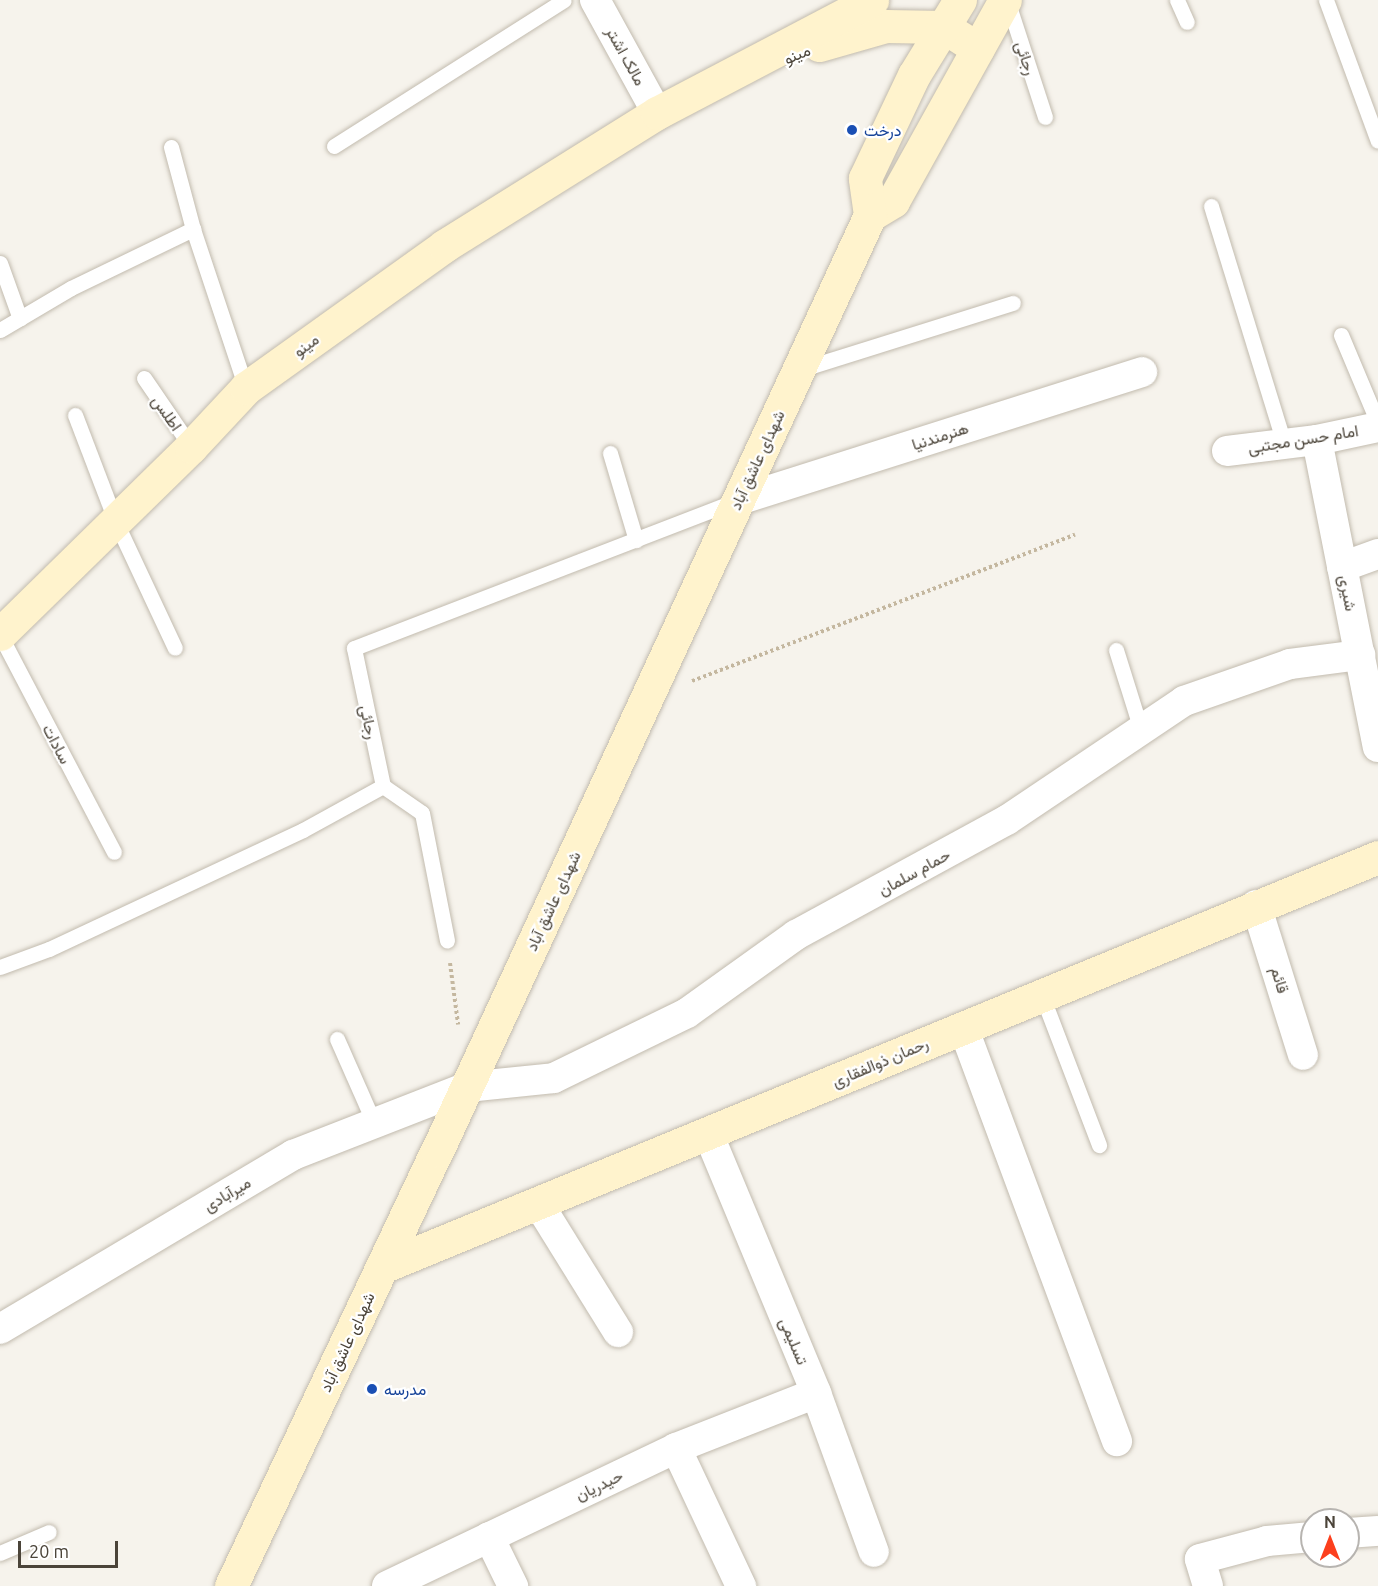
<!DOCTYPE html>
<html>
<head>
<meta charset="utf-8">
<style>
	body { margin:0 }
	#map { position:relative; width:1378px; height:1586px; overflow:hidden; background:#f6f3ec; font-family:Ubuntu,Vazirmatn,sans-serif }
	div>[style] { position:absolute }
	.path>* { height:4px; margin-top:-2px; transform-origin:0; background:repeating-linear-gradient(90deg,#c4b79f 0 3px,transparent 0 6px) }
	.roads { filter:drop-shadow(0 0 2px #c2bbae) drop-shadow(0 0 2px #c2bbae) }
	.lane>* { height:15px; margin:-7.5px; padding:0 7.5px; transform-origin:7.5px; border-radius:7.5px; background:#fff }
	.street>* { height:30px; margin:-15px; padding:0 15px; transform-origin:15px; border-radius:15px; background:#fff }
	.secondary>* { height:33px; margin:-16.5px; padding:0 16.5px; transform-origin:16.5px; border-radius:16.5px; background:#fff3cd }
	.dots>* { width:16px; height:16px; translate:-50% -50%; box-sizing:border-box; border:3px solid #fff; border-radius:50% }
	span { translate:-50% -50%; white-space:nowrap; text-align:center; line-height:1.15; -webkit-text-stroke:4.5px #fff; paint-order:stroke }
	.street-label { font-size:16px; color:#4b4439 }
	.transit-label { font-size:16px; color:#164399 }
	.left { translate:0 -50%; text-align:left }
	.north { position:absolute; left:1300px; top:1508px; width:60px; height:60px; box-sizing:border-box; background:#fff; border:2px solid #b7b4b0; border-radius:50%; rotate:0deg; font-size:16px; font-weight:700; line-height:24px; text-align:center; color:#4b4439 }
	.north::after { content:''; display:block; margin:auto; width:21px; height:27px; background:#fc3f1d; clip-path:polygon(50% 0,100% 100%,50% 72%,0 100%) }
	.scale { position:absolute; left:18px; top:1541px; width:100px; height:27px; box-sizing:border-box; border:3px solid #4b4439; border-top:0; padding-left:8px; font-size:18px; line-height:21px; white-space:nowrap; color:#4b4439; -webkit-text-stroke:4px #fff; paint-order:stroke }
</style>
</head>
<body>
<div id="map">
	<div class="path">
		<i style="left:692px;top:681px;width:410px;rotate:-20.9deg"></i>
		<i style="left:450px;top:963px;width:62px;rotate:82.5deg"></i>
	</div>
	<div class="roads">
		<div class="lane">
			<i style="left:1007px;top:0;width:123px;rotate:72deg"></i>
			<i style="left:1177px;top:0;width:24px;rotate:66deg"></i>
			<i style="left:1326px;top:0;width:150px;rotate:69.8deg"></i>
			<i style="left:334px;top:146px;width:272px;rotate:-32.4deg"></i>
			<i style="left:171px;top:147px;width:85px;rotate:75deg"></i>
			<i style="left:193px;top:229px;width:168px;rotate:71.6deg"></i>
			<i style="left:1211px;top:206px;width:249px;rotate:72.9deg"></i>
			<i style="left:0;top:263px;width:59px;rotate:70.3deg"></i>
			<i style="left:0;top:330px;width:82px;rotate:-30.6deg"></i>
			<i style="left:71px;top:288px;width:136px;rotate:-25.8deg"></i>
			<i style="left:1341px;top:335px;width:95px;rotate:67.2deg"></i>
			<i style="left:802px;top:369px;width:221px;rotate:-17.4deg"></i>
			<i style="left:144px;top:378px;width:83px;rotate:55.7deg"></i>
			<i style="left:75px;top:415px;width:112px;rotate:69.1deg"></i>
			<i style="left:115px;top:520px;width:141px;rotate:64.9deg"></i>
			<i style="left:610px;top:453px;width:91px;rotate:73.4deg"></i>
			<i style="left:0;top:635px;width:245px;rotate:62.3deg"></i>
			<i style="left:1116px;top:650px;width:84px;rotate:72.6deg"></i>
			<i style="left:383px;top:786px;width:47px;rotate:34.7deg"></i>
			<i style="left:422px;top:813px;width:130px;rotate:78.9deg"></i>
			<i style="left:0;top:967px;width:52px;rotate:-20.2deg"></i>
			<i style="left:49px;top:949px;width:280px;rotate:-25.1deg"></i>
			<i style="left:303px;top:830px;width:91px;rotate:-28.8deg"></i>
			<i style="left:383px;top:786px;width:141px;rotate:-101.9deg"></i>
			<i style="left:354px;top:648px;width:406px;rotate:-21.1deg"></i>
			<i style="left:1041px;top:993px;width:163px;rotate:69.1deg"></i>
			<i style="left:337px;top:1039px;width:92px;rotate:66.2deg"></i>
			<i style="left:0;top:1553px;width:53px;rotate:-23.2deg"></i>
		</div>
		<div class="street">
			<i style="left:595px;top:0;width:129px;rotate:61.2deg"></i>
			<i style="left:1317px;top:440px;width:313px;rotate:78.8deg"></i>
			<i style="left:1227px;top:451px;width:91px;rotate:-7deg"></i>
			<i style="left:1317px;top:440px;width:62px;rotate:-12deg"></i>
			<i style="left:739px;top:500px;width:423px;rotate:-17.6deg"></i>
			<i style="left:1342px;top:567px;width:38px;rotate:-20deg"></i>
			<i style="left:1256px;top:905px;width:157px;rotate:72.6deg"></i>
			<i style="left:963px;top:1027px;width:442px;rotate:69.6deg"></i>
			<i style="left:708px;top:1133px;width:282px;rotate:67.4deg"></i>
			<i style="left:816px;top:1393px;width:169px;rotate:70deg"></i>
			<i style="left:538px;top:1203px;width:152px;rotate:58.2deg"></i>
			<i style="left:0;top:1329px;width:341px;rotate:-30.7deg"></i>
			<i style="left:293px;top:1155px;width:187px;rotate:-21.3deg"></i>
			<i style="left:467px;top:1087px;width:87px;rotate:-5.9deg"></i>
			<i style="left:554px;top:1078px;width:148px;rotate:-26deg"></i>
			<i style="left:687px;top:1013px;width:134px;rotate:-35.6deg"></i>
			<i style="left:796px;top:935px;width:240px;rotate:-28.6deg"></i>
			<i style="left:1007px;top:820px;width:213px;rotate:-33.9deg"></i>
			<i style="left:1184px;top:701px;width:112px;rotate:-19.2deg"></i>
			<i style="left:1290px;top:664px;width:71px;rotate:-7.3deg"></i>
			<i style="left:676px;top:1448px;width:153px;rotate:64.8deg"></i>
			<i style="left:1348px;top:1533px;width:30px;rotate:-4deg"></i>
			<i style="left:489px;top:1537px;width:55px;rotate:63.9deg"></i>
			<i style="left:387px;top:1586px;width:320px;rotate:-25.5deg"></i>
			<i style="left:676px;top:1448px;width:150px;rotate:-21.4deg"></i>
			<i style="left:1208px;top:1586px;width:28px;rotate:-107deg"></i>
			<i style="left:1200px;top:1559px;width:69px;rotate:-15deg"></i>
			<i style="left:1267px;top:1541px;width:45px;rotate:-5.1deg"></i>
		</div>
		<div class="secondary">
			<i style="left:819px;top:45px;width:70px;rotate:-15.8deg"></i>
			<i style="left:886px;top:26px;width:58px;rotate:1deg"></i>
			<i style="left:944px;top:27px;width:40px;rotate:32.9deg"></i>
			<i style="left:870px;top:215px;width:27px;rotate:-31deg"></i>
			<i style="left:893px;top:201px;width:230px;rotate:-60.9deg"></i>
			<i style="left:0;top:634px;width:267px;rotate:-44.4deg"></i>
			<i style="left:191px;top:447px;width:81px;rotate:-47deg"></i>
			<i style="left:246px;top:388px;width:244px;rotate:-35.6deg"></i>
			<i style="left:444px;top:246px;width:251px;rotate:-32deg"></i>
			<i style="left:657px;top:113px;width:243px;rotate:-27.7deg"></i>
			<i style="left:382px;top:1267px;width:1077px;rotate:-22.37deg"></i>
			<i style="left:231px;top:1586px;width:481px;rotate:-64.7deg"></i>
			<i style="left:437px;top:1151px;width:1031px;rotate:-65.17deg"></i>
			<i style="left:870px;top:215px;width:37px;rotate:-98deg"></i>
			<i style="left:865px;top:178px;width:114px;rotate:-64.6deg"></i>
			<i style="left:914px;top:75px;width:88px;rotate:-58.5deg"></i>
		</div>
	</div>
	<div class="dots">
		<i style="left:852px;top:130px;background:#1a4fb4"></i>
		<i style="left:372px;top:1389px;background:#1a4fb4"></i>
	</div>
	<div class="street-label">
		<span style="left:797px;top:54px;rotate:-22deg">مینو</span>
		<span style="left:626px;top:56px;rotate:61deg">مالک اشتر</span>
		<span style="left:1026px;top:58px;rotate:72deg">رجائی</span>
		<span style="left:306px;top:345px;rotate:-36deg">مینو</span>
		<span style="left:167px;top:413px;rotate:55deg">اطلس</span>
		<span style="left:940px;top:436px;rotate:-18deg">هنرمندنیا</span>
		<span style="left:1303px;top:439px;rotate:-9deg">امام حسن مجتبی</span>
		<span style="left:757px;top:460px;rotate:-65deg">شهدای عاشق آباد</span>
		<span style="left:1348px;top:593px;rotate:79deg">شیری</span>
		<span style="left:369px;top:722px;rotate:78deg">رجائی</span>
		<span style="left:57px;top:744px;rotate:62deg">سادات</span>
		<span style="left:914px;top:872px;rotate:-29deg">حمام سلمان</span>
		<span style="left:553px;top:901px;rotate:-65deg">شهدای عاشق آباد</span>
		<span style="left:1280px;top:980px;rotate:73deg">قائم</span>
		<span style="left:880px;top:1062px;rotate:-23deg">رحمان ذوالفقاری</span>
		<span style="left:227px;top:1194px;rotate:-31deg">میرآبادی</span>
		<span style="left:794px;top:1341px;rotate:67deg">تسلیمی</span>
		<span style="left:347px;top:1342px;rotate:-65deg">شهدای عاشق آباد</span>
		<span style="left:599px;top:1485px;rotate:-26deg">حیدریان</span>
	</div>
	<div class="transit-label">
		<span class="left" style="left:864px;top:130px">درخت</span>
		<span class="left" style="left:384px;top:1389px">مدرسه</span>
	</div>
	<div class="north">N</div>
	<div class="scale">20 m</div>
</div>
</body>
</html>
